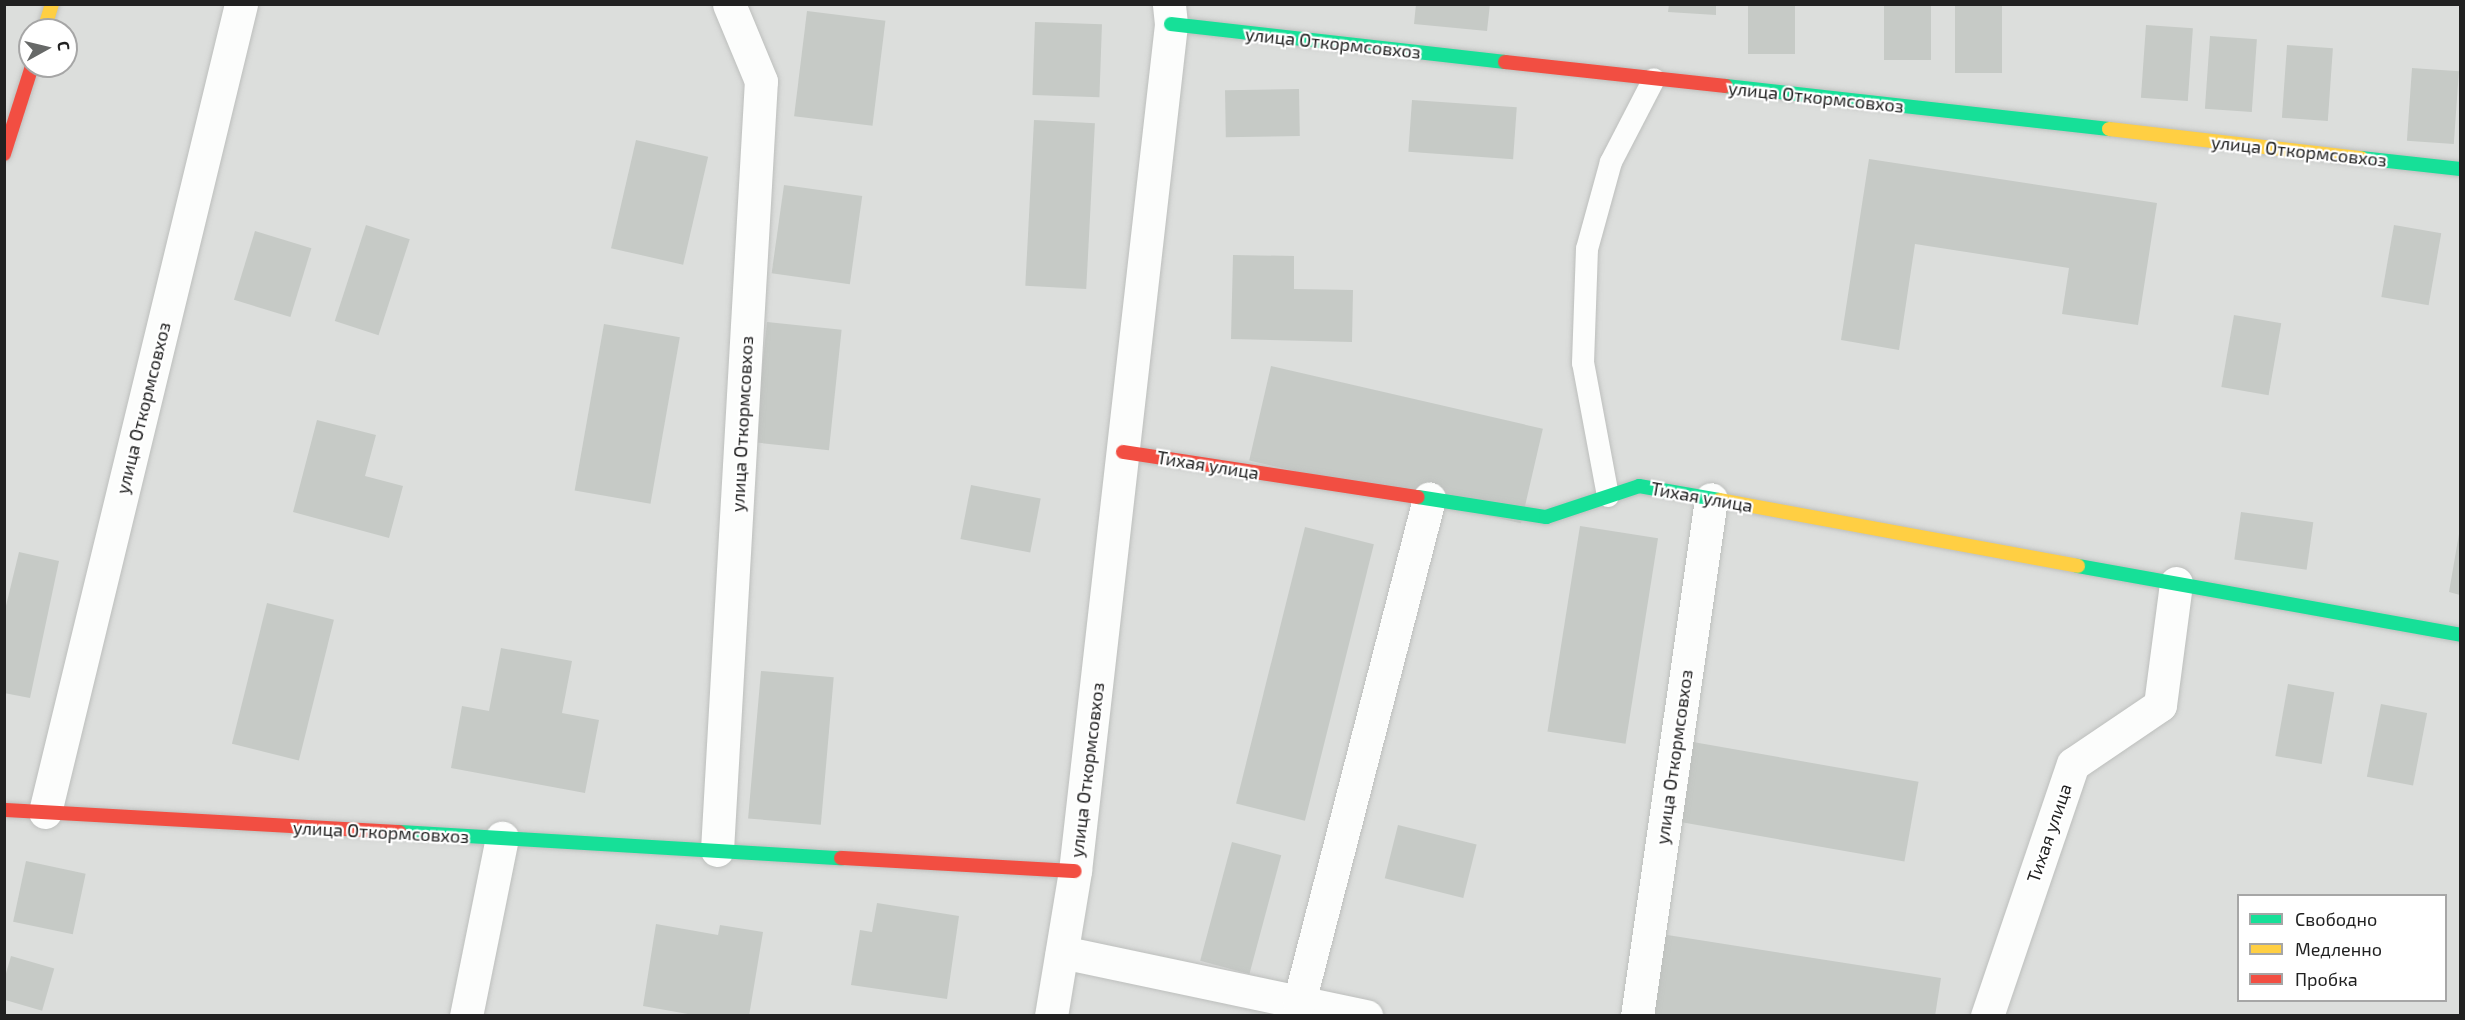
<!DOCTYPE html>
<html>
<head>
<meta charset="utf-8">
<style>
	body { margin:0 }
	#map { position:relative; width:2465px; height:1020px; overflow:hidden; background:#eaefeb; font-family:"Exo 2",sans-serif }
	div>[style] { position:absolute }
	.residential>* { inset:0; background:#dcdedc }
	.building>* { inset:0; background:#c6cac6; transform-origin:0 0 }
	.roads { filter:drop-shadow(0 0 2px #bdbfbd) drop-shadow(0 0 2px #bdbfbd) }
	.lane>* { height:22px; margin:-11px; padding:0 11px; transform-origin:11px; border-radius:11px; background:#fcfdfc }
	.street>* { height:33px; margin:-16.5px; padding:0 16.5px; transform-origin:16.5px; border-radius:16.5px; background:#fcfdfc }
	.fast>* { height:14px; margin:-7px; padding:0 7px; transform-origin:7px; border-radius:7px; background:#16e098 }
	.slow>* { height:14px; margin:-7px; padding:0 7px; transform-origin:7px; border-radius:7px; background:#ffcf43 }
	.jam>* { height:14px; margin:-7px; padding:0 7px; transform-origin:7px; border-radius:7px; background:#f24e42 }
	span { translate:-50% -50%; white-space:nowrap; text-align:center; line-height:1.15; -webkit-text-stroke:4.5px #fff; paint-order:stroke }
	.street-label { font-size:18px; color:#212121 }
	.frame { position:absolute; inset:0; border:6px solid #212121; pointer-events:none }
	.legend { position:absolute; left:2237px; top:894px; width:210px; height:108px; box-sizing:border-box; background:#fff; border:2px solid #a6a6a6; margin:0; padding:8px 10px; list-style:none; font-size:18px; color:#212121 }
	.legend li { display:flex; align-items:center; gap:12px; height:30px }
	.legend b { width:30px; border:2px solid #a6a6a6 }
	.north { position:absolute; left:18px; top:18px; width:60px; height:60px; box-sizing:border-box; background:#fff; border:2px solid #a6a6a6; border-radius:50%; rotate:82deg; font-size:16px; font-weight:700; line-height:24px; text-align:center; color:#212121 }
	.north::after { content:''; display:block; margin:auto; width:21px; height:27px; background:#676968; clip-path:polygon(50% 0,100% 100%,50% 72%,0 100%) }
</style>
</head>
<body>
<div id="map">
	<div class="residential">
		<i style="clip-path:polygon(evenodd,5px 5px,2460px 5px,2460px 1015px,5px 1016px,5px 5px,30px 30px,66px 30px,66px 66px,30px 66px,30px 30px,5px 5px,2238px 896px,2446px 896px,2446px 1000px,2238px 1000px,2238px 896px)"></i>
	</div>
	<div class="building">
		<i style="clip-path:polygon(1416px 4px,1490px 4px,1487px 31px,1414px 24px)"></i>
		<i style="clip-path:polygon(1669px 4px,1716px 4px,1716px 15px,1668px 12px)"></i>
		<i style="left:1748px;top:4px;width:47px;height:50px"></i>
		<i style="left:1884px;top:4px;width:47px;height:56px"></i>
		<i style="left:1955px;top:4px;width:47px;height:69px"></i>
		<i style="left:807px;top:11px;width:79px;height:106px;rotate:7deg"></i>
		<i style="left:1035px;top:22px;width:67px;height:73px;rotate:2deg"></i>
		<i style="left:2146px;top:25px;width:47px;height:73px;rotate:4deg"></i>
		<i style="left:2210px;top:36px;width:47px;height:73px;rotate:4deg"></i>
		<i style="left:2287px;top:45px;width:46px;height:73px;rotate:4deg"></i>
		<i style="left:2412px;top:68px;width:47px;height:73px;rotate:4deg"></i>
		<i style="left:1299px;top:89px;width:47px;height:74px;rotate:89deg"></i>
		<i style="left:1412px;top:100px;width:105px;height:52px;rotate:4deg"></i>
		<i style="left:1034px;top:120px;width:61px;height:166px;rotate:3deg"></i>
		<i style="left:636px;top:140px;width:74px;height:111px;rotate:13deg"></i>
		<i style="clip-path:polygon(1869px 159px,2157px 203px,2138px 325px,2062px 314px,2069px 268px,1915px 244px,1899px 350px,1841px 340px)"></i>
		<i style="left:784px;top:185px;width:79px;height:89px;rotate:8deg"></i>
		<i style="left:366px;top:225px;width:46px;height:101px;rotate:18deg"></i>
		<i style="left:2394px;top:225px;width:48px;height:73px;rotate:10deg"></i>
		<i style="left:255px;top:231px;width:59px;height:72px;rotate:17deg"></i>
		<i style="clip-path:polygon(1233px 255px,1294px 256px,1294px 289px,1353px 290px,1352px 342px,1231px 339px)"></i>
		<i style="left:2234px;top:315px;width:48px;height:73px;rotate:10deg"></i>
		<i style="left:767px;top:322px;width:75px;height:121px;rotate:6deg"></i>
		<i style="left:604px;top:324px;width:77px;height:169px;rotate:10deg"></i>
		<i style="left:1271px;top:366px;width:279px;height:97px;rotate:13deg"></i>
		<i style="clip-path:polygon(317px 420px,376px 435px,365px 476px,403px 486px,389px 538px,293px 512px)"></i>
		<i style="left:971px;top:485px;width:71px;height:55px;rotate:11deg"></i>
		<i style="left:2241px;top:512px;width:73px;height:48px;rotate:8deg"></i>
		<i style="left:1580px;top:526px;width:79px;height:208px;rotate:9deg"></i>
		<i style="left:1305px;top:527px;width:71px;height:285px;rotate:14deg"></i>
		<i style="clip-path:polygon(2459px 534px,2460px 535px,2460px 595px,2449px 592px)"></i>
		<i style="clip-path:polygon(19px 552px,59px 561px,30px 698px,4px 693px,4px 614px)"></i>
		<i style="left:267px;top:603px;width:69px;height:145px;rotate:14deg"></i>
		<i style="clip-path:polygon(501px 648px,572px 661px,562px 713px,599px 720px,585px 793px,451px 768px,462px 706px,489px 711px)"></i>
		<i style="left:761px;top:671px;width:73px;height:148px;rotate:5deg"></i>
		<i style="left:2288px;top:684px;width:47px;height:73px;rotate:10deg"></i>
		<i style="left:2381px;top:704px;width:47px;height:74px;rotate:11deg"></i>
		<i style="left:1693px;top:742px;width:229px;height:81px;rotate:10deg"></i>
		<i style="left:1398px;top:825px;width:81px;height:55px;rotate:14deg"></i>
		<i style="left:1232px;top:842px;width:51px;height:123px;rotate:15deg"></i>
		<i style="left:26px;top:861px;width:61px;height:62px;rotate:12deg"></i>
		<i style="clip-path:polygon(877px 903px,959px 916px,947px 999px,851px 985px,860px 930px,872px 932px)"></i>
		<i style="clip-path:polygon(656px 924px,718px 935px,720px 925px,763px 932px,749px 1016px,699px 1016px,643px 1006px)"></i>
		<i style="clip-path:polygon(1661px 934px,1941px 978px,1935px 1016px,1649px 1014px)"></i>
		<i style="left:11px;top:956px;width:45px;height:44px;rotate:16deg"></i>
	</div>
	<div class="roads">
		<div class="lane">
			<i style="left:1608px;top:496px;width:135px;rotate:-100.6deg"></i>
			<i style="left:1583px;top:363px;width:114px;rotate:-88deg"></i>
			<i style="left:1587px;top:249px;width:90px;rotate:-74.6deg"></i>
			<i style="left:1611px;top:162px;width:93px;rotate:-62.6deg"></i>
		</div>
		<div class="street">
			<i style="left:45px;top:812px;width:831px;rotate:-76.36deg"></i>
			<i style="left:717px;top:850px;width:770px;rotate:-86.73deg"></i>
			<i style="left:761px;top:81px;width:83px;rotate:-112.6deg"></i>
			<i style="left:1062px;top:952px;width:311px;rotate:11.9deg"></i>
			<i style="left:1299px;top:1002px;width:520px;rotate:-75.51deg"></i>
			<i style="left:466px;top:1016px;width:182px;rotate:-78.6deg"></i>
			<i style="left:1051px;top:1016px;width:147px;rotate:-80.6deg"></i>
			<i style="left:1075px;top:871px;width:852px;rotate:-83.53deg"></i>
			<i style="left:1171px;top:24px;width:20px;rotate:-96deg"></i>
			<i style="left:1637px;top:1016px;width:522px;rotate:-81.85deg"></i>
			<i style="left:1987px;top:1016px;width:266px;rotate:-71.2deg"></i>
			<i style="left:2073px;top:764px;width:105px;rotate:-34.1deg"></i>
			<i style="left:2160px;top:705px;width:123px;rotate:-82.5deg"></i>
		</div>
		<div class="fast">
			<i style="left:1171px;top:24px;width:336px;rotate:6.5deg"></i>
			<i style="left:1726px;top:86px;width:385px;rotate:6.4deg"></i>
			<i style="left:2361px;top:158px;width:100px;rotate:6.3deg"></i>
			<i style="left:1418px;top:497px;width:130px;rotate:8.9deg"></i>
			<i style="left:1546px;top:517px;width:98px;rotate:-18.4deg"></i>
			<i style="left:1639px;top:486px;width:81px;rotate:9.9deg"></i>
			<i style="left:2078px;top:566px;width:388px;rotate:10.2deg"></i>
			<i style="left:399px;top:832px;width:443px;rotate:3.4deg"></i>
		</div>
		<div class="slow">
			<i style="left:44px;top:30px;width:27px;rotate:-73deg"></i>
			<i style="left:2109px;top:129px;width:254px;rotate:6.6deg"></i>
			<i style="left:1719px;top:500px;width:365px;rotate:10.4deg"></i>
		</div>
		<div class="jam">
			<i style="left:1505px;top:62px;width:222px;rotate:6.2deg"></i>
			<i style="left:4px;top:154px;width:92px;rotate:-72.3deg"></i>
			<i style="left:1123px;top:452px;width:298px;rotate:8.7deg"></i>
			<i style="left:4px;top:810px;width:396px;rotate:3.2deg"></i>
			<i style="left:841px;top:858px;width:234px;rotate:3.2deg"></i>
		</div>
	</div>
	<div class="street-label">
		<span style="left:1333px;top:43px;rotate:6deg">улица Откормсовхоз</span>
		<span style="left:1816px;top:97px;rotate:6deg">улица Откормсовхоз</span>
		<span style="left:2299px;top:151px;rotate:6deg">улица Откормсовхоз</span>
		<span style="left:143px;top:408px;rotate:-76deg">улица Откормсовхоз</span>
		<span style="left:742px;top:424px;rotate:-87deg">улица Откормсовхоз</span>
		<span style="left:1208px;top:465px;rotate:9deg">Тихая улица</span>
		<span style="left:1702px;top:497px;rotate:10deg">Тихая улица</span>
		<span style="left:1674px;top:757px;rotate:-82deg">улица Откормсовхоз</span>
		<span style="left:1087px;top:770px;rotate:-83deg">улица Откормсовхоз</span>
		<span style="left:381px;top:832px;rotate:3deg">улица Откормсовхоз</span>
		<span style="left:2049px;top:833px;rotate:-71deg">Тихая улица</span>
	</div>
	<div class="frame"></div>
	<ul class="legend">
	<li><b style="height:8px;background:#16e098"></b>Свободно</li>
	<li><b style="height:8px;background:#ffcf43"></b>Медленно</li>
	<li><b style="height:8px;background:#f24e42"></b>Пробка</li>
	</ul>
	<div class="north">С</div>
</div>
</body>
</html>
